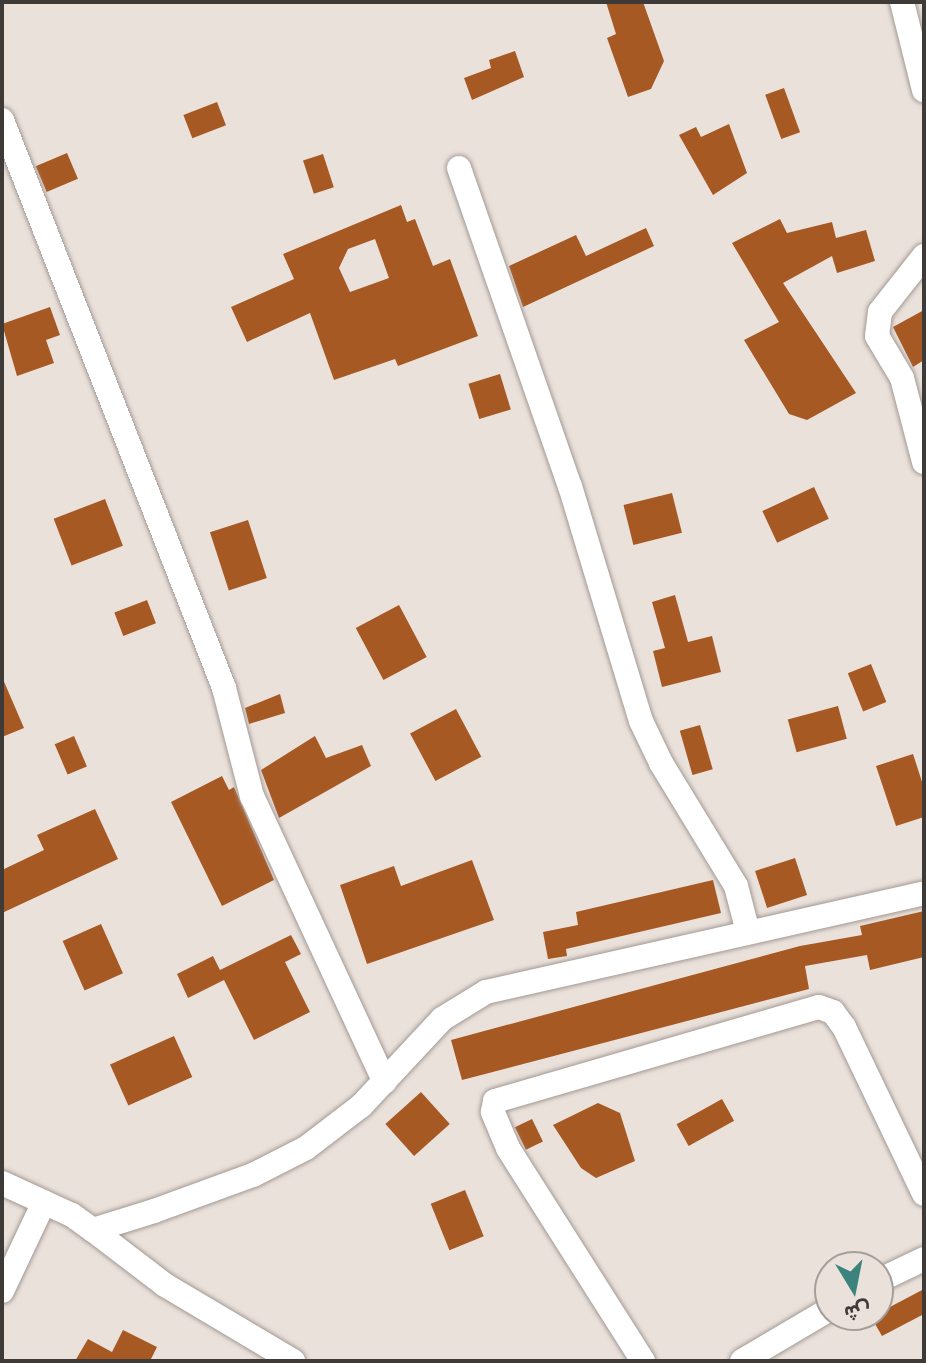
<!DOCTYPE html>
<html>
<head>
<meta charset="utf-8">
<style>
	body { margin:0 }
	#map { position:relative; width:926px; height:1363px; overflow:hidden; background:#ebe1db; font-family:"Asap Condensed",Vazirmatn,sans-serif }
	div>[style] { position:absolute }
	.building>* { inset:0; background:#a75924; transform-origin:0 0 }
	.roads { filter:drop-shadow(0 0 2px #a29994) drop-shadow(0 0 2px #a29994) }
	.street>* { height:24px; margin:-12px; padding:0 12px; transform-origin:12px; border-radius:12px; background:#fff }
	span { translate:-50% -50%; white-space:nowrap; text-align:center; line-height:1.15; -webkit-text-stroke:8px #ebe1db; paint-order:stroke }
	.frame { position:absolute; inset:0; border:4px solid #3e3a38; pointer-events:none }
	.north { position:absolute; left:814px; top:1251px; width:80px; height:80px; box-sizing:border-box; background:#ebe1db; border:2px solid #a69e9a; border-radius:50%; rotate:170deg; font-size:22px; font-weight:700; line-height:32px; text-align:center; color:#3e3a38 }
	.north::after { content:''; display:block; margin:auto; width:28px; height:36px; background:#3c837d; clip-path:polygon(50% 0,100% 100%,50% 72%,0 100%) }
</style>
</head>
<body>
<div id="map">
	<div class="building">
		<i style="clip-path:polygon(606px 2px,643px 2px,664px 61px,651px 89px,628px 97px,607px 38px,616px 34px)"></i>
		<i style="clip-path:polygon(515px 51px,524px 77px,472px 100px,464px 78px,491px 68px,489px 60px)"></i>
		<i style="left:784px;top:88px;width:47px;height:20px;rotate:70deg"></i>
		<i style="left:217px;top:102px;width:25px;height:36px;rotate:69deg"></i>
		<i style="clip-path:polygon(729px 124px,747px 173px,713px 195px,679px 135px,696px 127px,701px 137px)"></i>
		<i style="left:67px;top:153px;width:28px;height:34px;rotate:67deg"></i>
		<i style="left:323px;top:154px;width:35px;height:21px;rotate:72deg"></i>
		<i style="clip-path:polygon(evenodd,401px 205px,407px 222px,415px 219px,433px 266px,450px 259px,478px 336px,398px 366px,395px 359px,334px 380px,310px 313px,247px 342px,231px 307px,294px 279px,283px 254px,401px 205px,375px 239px,389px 278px,350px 292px,339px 268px,348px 249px,375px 239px)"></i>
		<i style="clip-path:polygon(780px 219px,787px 233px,832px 222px,836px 238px,866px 230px,875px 261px,837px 273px,832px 256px,783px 283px,856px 393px,807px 420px,789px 414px,744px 340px,779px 322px,732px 243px)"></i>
		<i style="clip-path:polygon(646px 228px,654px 246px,523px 307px,509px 266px,576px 235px,586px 256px)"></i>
		<i style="clip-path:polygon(50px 307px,60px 335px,46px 340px,54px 363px,17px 376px,2px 324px)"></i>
		<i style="clip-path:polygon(924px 310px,924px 360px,913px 367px,893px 327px)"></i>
		<i style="left:500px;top:374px;width:37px;height:33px;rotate:73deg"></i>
		<i style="left:814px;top:487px;width:35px;height:57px;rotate:65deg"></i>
		<i style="left:672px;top:493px;width:41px;height:50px;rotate:76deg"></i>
		<i style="left:105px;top:499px;width:50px;height:55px;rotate:69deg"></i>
		<i style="left:248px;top:520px;width:61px;height:40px;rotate:72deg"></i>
		<i style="clip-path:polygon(675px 595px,688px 642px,712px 636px,721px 672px,662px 687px,653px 651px,665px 648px,652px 602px)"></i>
		<i style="left:147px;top:600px;width:25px;height:35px;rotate:69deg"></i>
		<i style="left:399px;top:605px;width:59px;height:49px;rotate:62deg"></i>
		<i style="left:871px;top:664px;width:41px;height:25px;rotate:68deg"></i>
		<i style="clip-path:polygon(2px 677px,24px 728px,2px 737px)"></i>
		<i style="clip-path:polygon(280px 694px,285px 713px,249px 724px,245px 708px)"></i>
		<i style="left:838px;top:706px;width:34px;height:52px;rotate:75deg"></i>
		<i style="left:456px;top:709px;width:54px;height:52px;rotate:62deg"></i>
		<i style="left:700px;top:725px;width:46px;height:21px;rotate:74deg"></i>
		<i style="left:74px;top:736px;width:33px;height:21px;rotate:67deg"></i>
		<i style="clip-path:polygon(315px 736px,326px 758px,362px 745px,371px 766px,279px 818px,261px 770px)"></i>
		<i style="clip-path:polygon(913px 754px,924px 788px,924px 817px,896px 826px,876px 766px)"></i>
		<i style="clip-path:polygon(222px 776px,229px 790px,234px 787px,274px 880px,222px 906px,171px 802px)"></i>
		<i style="clip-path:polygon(95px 809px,118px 859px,2px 913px,2px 870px,44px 850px,37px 835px)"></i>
		<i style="left:795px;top:858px;width:39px;height:42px;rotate:72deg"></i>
		<i style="clip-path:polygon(472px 860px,494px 920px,367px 964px,340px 885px,394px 866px,401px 886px)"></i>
		<i style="clip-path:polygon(713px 880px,721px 913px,566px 949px,567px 956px,548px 959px,543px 932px,578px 925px,576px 912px)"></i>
		<i style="clip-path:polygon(924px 911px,924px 957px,870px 970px,867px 955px,805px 966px,809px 989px,462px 1080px,451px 1040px,800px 946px,862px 935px,860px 926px)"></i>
		<i style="left:101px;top:924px;width:54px;height:42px;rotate:66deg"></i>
		<i style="clip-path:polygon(291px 935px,301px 954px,285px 962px,310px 1012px,254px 1040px,224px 980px,188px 998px,177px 974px,213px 956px,220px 970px)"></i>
		<i style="left:174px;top:1036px;width:45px;height:70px;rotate:66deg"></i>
		<i style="left:421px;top:1092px;width:43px;height:48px;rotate:48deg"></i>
		<i style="left:722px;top:1099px;width:25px;height:52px;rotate:61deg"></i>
		<i style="clip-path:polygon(598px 1103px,620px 1113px,635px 1161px,596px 1178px,581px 1168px,553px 1125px)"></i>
		<i style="left:532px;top:1119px;width:25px;height:19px;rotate:64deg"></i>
		<i style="left:465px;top:1190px;width:50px;height:37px;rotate:68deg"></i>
		<i style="clip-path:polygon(924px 1289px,924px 1314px,882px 1336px,871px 1317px)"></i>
		<i style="clip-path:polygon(123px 1330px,157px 1347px,150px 1361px,75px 1361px,88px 1339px,112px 1352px)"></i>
	</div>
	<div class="roads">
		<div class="street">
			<i style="left:902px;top:2px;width:91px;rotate:76deg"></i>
			<i style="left:2px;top:120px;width:610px;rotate:68.65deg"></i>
			<i style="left:224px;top:688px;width:112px;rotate:75.5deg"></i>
			<i style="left:252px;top:796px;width:315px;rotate:65.1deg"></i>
			<i style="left:459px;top:168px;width:337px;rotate:70.8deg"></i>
			<i style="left:570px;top:486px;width:245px;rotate:73.2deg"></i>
			<i style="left:641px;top:721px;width:47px;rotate:64.5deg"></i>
			<i style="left:661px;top:763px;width:144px;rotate:58.6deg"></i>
			<i style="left:736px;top:886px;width:48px;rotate:75.4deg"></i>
			<i style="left:924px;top:256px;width:71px;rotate:128.2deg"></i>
			<i style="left:880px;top:312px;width:24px;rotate:97deg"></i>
			<i style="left:877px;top:336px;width:49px;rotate:59.2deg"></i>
			<i style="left:902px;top:378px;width:87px;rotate:75.3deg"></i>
			<i style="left:2px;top:1183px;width:77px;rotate:24.6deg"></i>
			<i style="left:72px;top:1215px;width:26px;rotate:36deg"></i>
			<i style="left:93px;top:1230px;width:64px;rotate:-17.3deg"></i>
			<i style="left:154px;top:1211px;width:105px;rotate:-20deg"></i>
			<i style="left:253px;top:1175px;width:59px;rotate:-27deg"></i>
			<i style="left:306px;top:1148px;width:69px;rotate:-37.4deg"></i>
			<i style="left:361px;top:1106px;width:119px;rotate:-47deg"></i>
			<i style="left:442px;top:1019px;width:52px;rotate:-31.5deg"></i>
			<i style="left:486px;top:992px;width:449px;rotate:-12.7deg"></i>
			<i style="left:93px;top:1230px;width:91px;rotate:37.4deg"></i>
			<i style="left:165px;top:1285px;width:149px;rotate:30.7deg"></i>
			<i style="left:878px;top:1281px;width:51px;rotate:-25.6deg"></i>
			<i style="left:2px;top:1291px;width:98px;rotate:-64.7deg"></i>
			<i style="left:643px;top:1361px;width:252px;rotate:-122.4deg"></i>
			<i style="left:508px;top:1148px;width:39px;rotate:-113deg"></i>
			<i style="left:493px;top:1112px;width:11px;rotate:-80deg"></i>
			<i style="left:495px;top:1101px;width:337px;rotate:-16.2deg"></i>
			<i style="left:819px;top:1007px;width:15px;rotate:20deg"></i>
			<i style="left:833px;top:1012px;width:19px;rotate:54deg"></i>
			<i style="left:844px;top:1027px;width:185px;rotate:64.4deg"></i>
			<i style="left:742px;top:1361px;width:102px;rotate:-30.6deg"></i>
		</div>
	</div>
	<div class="frame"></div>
	<div class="north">ش</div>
</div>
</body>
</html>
